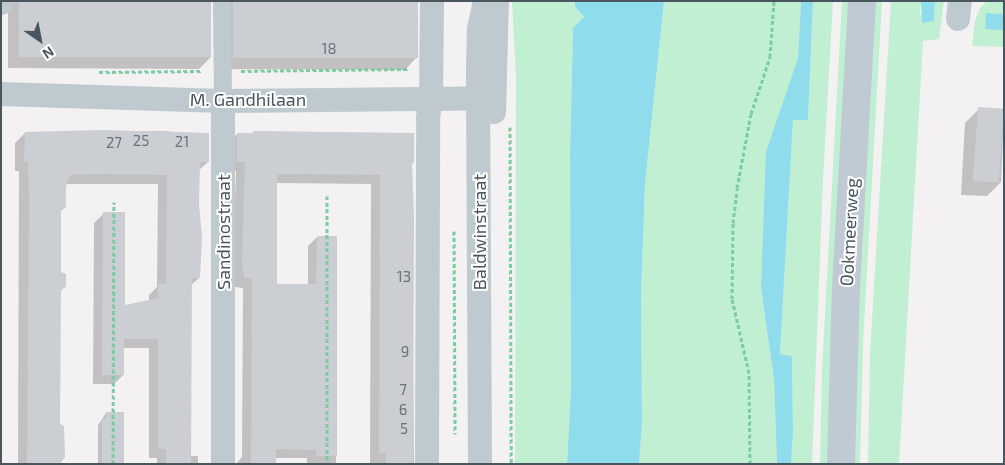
<!DOCTYPE html>
<html>
<head>
<meta charset="utf-8">
<style>
	body { margin:0 }
	#map { position:relative; width:1005px; height:465px; overflow:hidden; background:#f3f1f1; font-family:"Exo 2",sans-serif }
	div>[style] { position:absolute }
	.green>* { inset:0; background:#c1efd1 }
	.water>* { inset:0; background:#8fddec; transform-origin:0 0 }
	.shadow>* { inset:0; background:#0003 }
	.building>* { inset:0; background:#cbced3; transform-origin:0 0 }
	.path>* { height:3px; margin-top:-1.5px; transform-origin:0; background:repeating-linear-gradient(90deg,#79cda0 0 4px,transparent 0 6.5px) }
	.pedestrian>* { height:18px; margin:-9px; padding:0 9px; transform-origin:9px; border-radius:9px; background:#bfc9d0 }
	.minor>* { height:24px; margin:-12px; padding:0 12px; transform-origin:12px; border-radius:12px; background:#bfc9d0 }
	.secondary>* { height:28px; margin:-14px; padding:0 14px; transform-origin:14px; border-radius:14px; background:#bfcad4 }
	span { translate:-50% -50%; white-space:nowrap; text-align:center; line-height:1.15; -webkit-text-stroke:4px #fff; paint-order:stroke }
	.number-label { font-size:15px; color:#6a737c }
	.number-label span { -webkit-text-stroke-width:0 }
	.street-label { font-size:18px; color:#49555f }
	.frame { position:absolute; inset:0; border:2px solid #49555f; pointer-events:none }
	.north { position:absolute; left:15px; top:15px; width:50px; height:50px; -webkit-text-stroke:4px #fff; paint-order:stroke; rotate:147deg; font-size:14px; font-weight:700; line-height:20px; text-align:center; color:#49555f }
	.north::after { content:''; display:block; margin:auto; width:18px; height:22px; background:#49555f; clip-path:polygon(50% 0,100% 100%,50% 72%,0 100%) }
</style>
</head>
<body>
<div id="map">
	<div class="green">
		<i style="clip-path:polygon(512px 1px,575px 1px,575px 7px,584px 17px,573px 29px,570px 156px,571px 386px,567px 464px,515px 464px,516px 79px)"></i>
		<i style="clip-path:polygon(664px 1px,801px 1px,798px 58px,787px 92px,761px 288px,774px 380px,777px 464px,639px 464px,642px 423px,641px 296px,645px 184px)"></i>
		<i style="clip-path:polygon(813px 1px,833px 1px,823px 179px,812px 464px,791px 464px,793px 433px,792px 356px,780px 354px,793px 120px,808px 120px)"></i>
		<i style="clip-path:polygon(842px 1px,849px 1px,830px 464px,820px 464px,822px 370px)"></i>
		<i style="clip-path:polygon(874px 1px,882px 1px,863px 343px,860px 464px,851px 464px)"></i>
		<i style="clip-path:polygon(891px 1px,921px 1px,920px 14px,934px 21px,935px 1px,944px 1px,939px 39px,923px 41px,899px 464px,868px 464px,870px 353px)"></i>
		<i style="clip-path:polygon(987px 1px,1004px 1px,1004px 14px,986px 13px,986px 28px,1004px 29px,1004px 47px,972px 46px,975px 21px,980px 8px)"></i>
	</div>
	<div class="water">
		<i style="clip-path:polygon(575px 1px,664px 1px,645px 184px,641px 296px,642px 423px,639px 464px,567px 464px,571px 386px,570px 156px,573px 28px,584px 17px,575px 7px)"></i>
		<i style="clip-path:polygon(801px 1px,813px 1px,808px 120px,793px 120px,780px 354px,792px 356px,793px 433px,791px 464px,777px 464px,774px 380px,761px 288px,766px 152px,798px 58px)"></i>
		<i style="clip-path:polygon(921px 1px,935px 1px,934px 21px,922px 23px)"></i>
		<i style="left:986px;top:13px;width:18px;height:16px;rotate:3deg"></i>
	</div>
	<div class="shadow">
		<i style="clip-path:polygon(15px 1px,211px 1px,211px 57px,199px 69px,8px 68px,8px 8px)"></i>
		<i style="clip-path:polygon(228px 1px,418px 1px,416px 58px,405px 70px,222px 69px)"></i>
		<i style="clip-path:polygon(979px 109px,1004px 110px,1001px 182px,987px 196px,961px 195px,965px 123px)"></i>
		<i style="clip-path:polygon(161px 131px,208px 134px,208px 162px,198px 171px,199px 278px,190px 286px,190px 456px,198px 456px,198px 464px,157px 464px,157px 458px,149px 458px,149px 348px,123px 348px,123px 375px,114px 384px,93px 384px,94px 223px,103px 214px,124px 307px,149px 302px,149px 295px,157px 287px,158px 184px,66px 184px,65px 207px,60px 212px,60px 273px,64px 287px,60px 292px,59px 425px,64px 458px,59px 464px,18px 464px,19px 171px,15px 171px,15px 143px,25px 133px)"></i>
		<i style="clip-path:polygon(237px 134px,413px 163px,411px 165px,414px 464px,370px 464px,371px 184px,275px 183px,276px 285px,308px 285px,308px 246px,317px 237px,336px 237px,336px 464px,307px 464px,307px 458px,275px 458px,275px 464px,236px 464px,242px 457px,243px 288px,235px 287px,233px 255px,236px 171px,228px 171px,228px 143px)"></i>
		<i style="clip-path:polygon(106px 413px,123px 464px,98px 464px,98px 425px)"></i>
	</div>
	<div class="building">
		<i style="left:19px;top:1px;width:192px;height:56px"></i>
		<i style="left:233px;top:1px;width:185px;height:57px"></i>
		<i style="left:978px;top:107px;width:26px;height:74px;rotate:4deg"></i>
		<i style="clip-path:polygon(102px 130px,209px 133px,209px 162px,200px 162px,199px 204px,202px 238px,200px 278px,192px 278px,191px 464px,166px 464px,166px 449px,158px 449px,158px 339px,124px 339px,124px 375px,102px 375px,103px 212px,125px 212px,125px 305px,158px 298px,158px 284px,166px 284px,167px 175px,89px 174px,70px 175px,65px 190px,66px 208px,61px 210px,61px 272px,66px 274px,66px 287px,61px 289px,60px 424px,64px 426px,65px 458px,60px 460px,60px 464px,27px 464px,29px 204px,28px 162px,24px 162px,25px 132px)"></i>
		<i style="clip-path:polygon(253px 131px,414px 133px,414px 163px,412px 163px,414px 215px,413px 464px,386px 464px,386px 453px,379px 453px,380px 175px,283px 174px,277px 175px,277px 284px,316px 284px,317px 236px,337px 236px,337px 456px,316px 456px,316px 450px,276px 449px,276px 464px,251px 464px,252px 279px,244px 278px,242px 264px,245px 162px,237px 162px,237px 133px,253px 133px)"></i>
		<i style="clip-path:polygon(106px 412px,124px 412px,124px 464px,102px 464px,102px 419px,106px 419px)"></i>
	</div>
	<div class="path">
		<i style="left:241px;top:71px;width:169px;rotate:-0.7deg"></i>
		<i style="left:99px;top:72px;width:103px;rotate:-0.6deg"></i>
		<i style="left:510px;top:127px;width:337px;rotate:89.8deg"></i>
		<i style="left:327px;top:196px;width:268px;rotate:90deg"></i>
		<i style="left:454px;top:231px;width:203px;rotate:89.7deg"></i>
		<i style="left:113px;top:464px;width:262px;rotate:-89.8deg"></i>
		<i style="left:750px;top:464px;width:91px;rotate:-90.6deg"></i>
		<i style="left:749px;top:373px;width:76px;rotate:-102.9deg"></i>
		<i style="left:732px;top:299px;width:76px;rotate:-89.2deg"></i>
		<i style="left:733px;top:223px;width:35px;rotate:-83deg"></i>
		<i style="left:737px;top:188px;width:75px;rotate:-79.3deg"></i>
		<i style="left:751px;top:114px;width:60px;rotate:-71.6deg"></i>
		<i style="left:770px;top:57px;width:56px;rotate:-85.9deg"></i>
	</div>
	<div class="pedestrian">
		<i style="left:222px;top:1px;width:100px;rotate:89.4deg"></i>
	</div>
	<div class="minor">
		<i style="left:1px;top:3px;width:2px;rotate:-90deg"></i>
		<i style="left:958px;top:19px;width:18px;rotate:-84deg"></i>
		<i style="left:1px;top:94px;width:222px;rotate:1.8deg"></i>
		<i style="left:223px;top:101px;width:271px;rotate:-0.6deg"></i>
		<i style="left:494px;top:112px;width:111px;rotate:-88.5deg"></i>
		<i style="left:223px;top:464px;width:363px;rotate:-90deg"></i>
		<i style="left:427px;top:464px;width:347px;rotate:-89.8deg"></i>
		<i style="left:428px;top:117px;width:19px;rotate:-81deg"></i>
		<i style="left:431px;top:98px;width:97px;rotate:-89.4deg"></i>
		<i style="left:480px;top:464px;width:395px;rotate:-90.3deg"></i>
		<i style="left:478px;top:69px;width:40px;rotate:-88.6deg"></i>
		<i style="left:479px;top:29px;width:29px;rotate:-78deg"></i>
	</div>
	<div class="secondary">
		<i style="left:841px;top:464px;width:176px;rotate:-88.4deg"></i>
		<i style="left:846px;top:288px;width:287px;rotate:-86.8deg"></i>
	</div>
	<div class="number-label">
		<span style="left:329px;top:49px">18</span>
		<span style="left:141px;top:141px">25</span>
		<span style="left:182px;top:142px">21</span>
		<span style="left:114px;top:143px">27</span>
		<span style="left:404px;top:277px">13</span>
		<span style="left:405px;top:352px">9</span>
		<span style="left:403px;top:390px">7</span>
		<span style="left:403px;top:410px">6</span>
		<span style="left:404px;top:429px">5</span>
	</div>
	<div class="street-label">
		<span style="left:248px;top:99px">M. Gandhilaan</span>
		<span style="left:223px;top:232px;rotate:-90deg">Sandinostraat</span>
		<span style="left:479px;top:232px;rotate:-90deg">Baldwinstraat</span>
		<span style="left:849px;top:232px;rotate:-87deg">Ookmeerweg</span>
	</div>
	<div class="frame"></div>
	<div class="north">N</div>
</div>
</body>
</html>
